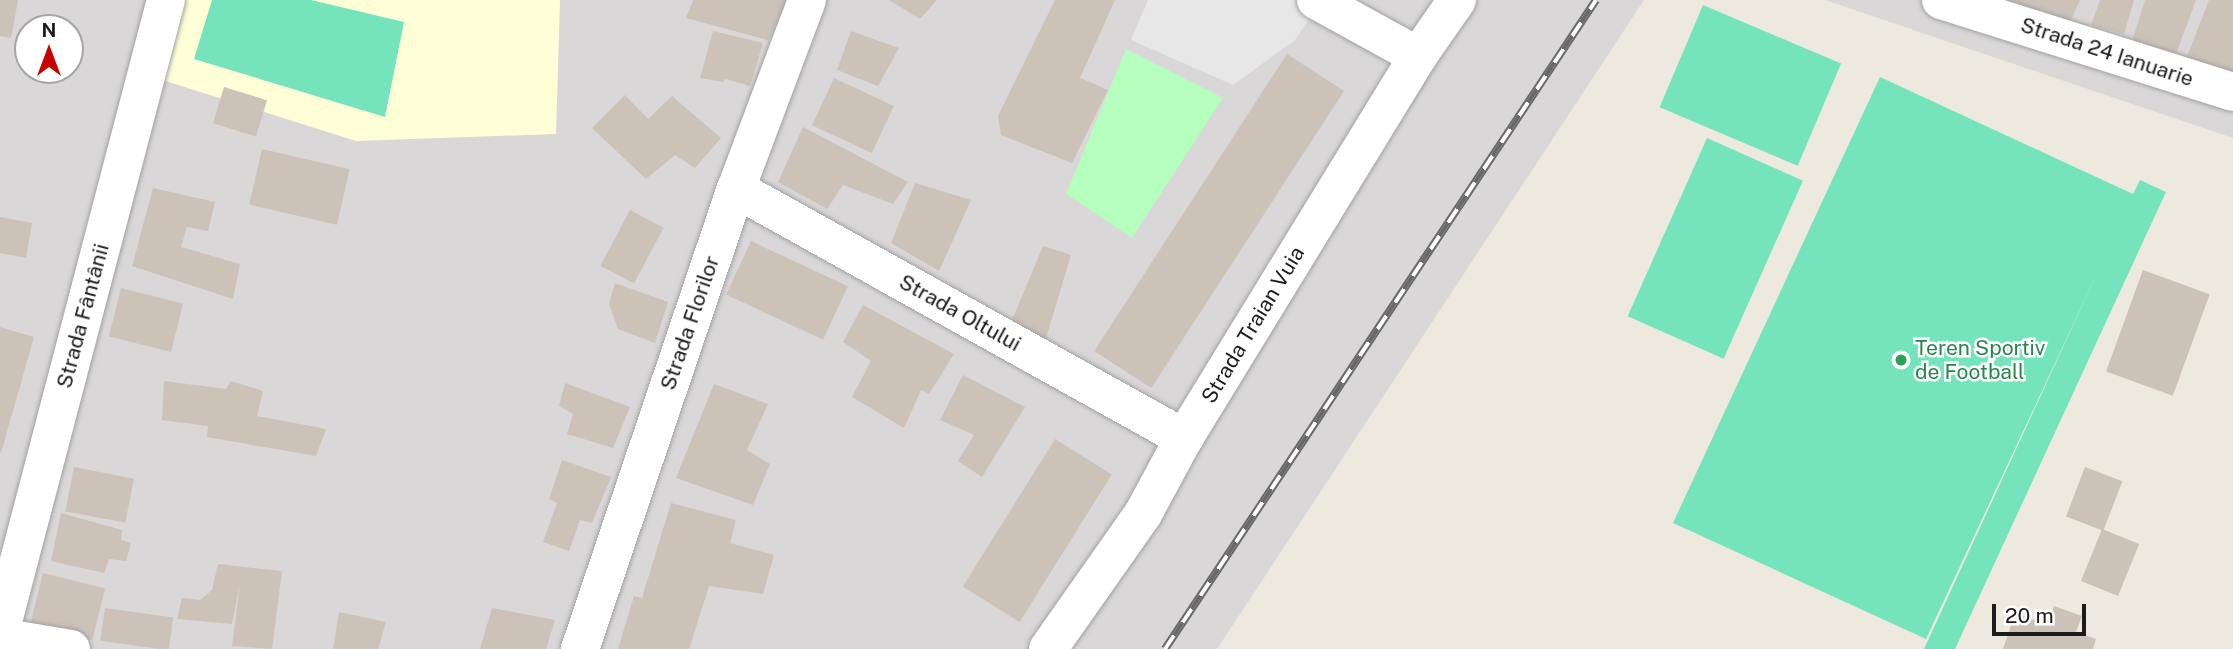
<!DOCTYPE html>
<html>
<head>
<meta charset="utf-8">
<style>
	body { margin:0 }
	#map { position:relative; width:2233px; height:649px; overflow:hidden; background:#ede9df; font-family:"Public Sans",sans-serif }
	div>[style] { position:absolute }
	.residential>* { inset:0; background:#d9d7d7 }
	.education>* { inset:0; background:#feffd6 }
	.park>* { inset:0; background:#b6febd }
	.pitch>* { inset:0; background:#75e4bc; transform-origin:0 0 }
	.parking>* { inset:0; background:#e7e7e7 }
	.building>* { inset:0; background:#cdc2b8; transform-origin:0 0 }
	.roads { filter:drop-shadow(0 0 2px #a2a2a2) drop-shadow(0 0 2px #a2a2a2) }
	.minor>* { height:38px; margin:-19px; padding:0 19px; transform-origin:19px; border-radius:19px; background:#fff }
	.rail>* { height:8px; margin-top:-4px; transform-origin:0; background:repeating-linear-gradient(90deg,#fff 0 16px,#696969 0 32px); box-sizing:border-box; border-block:2px solid #696969 }
	.dots>* { width:19px; height:19px; translate:-50% -50%; box-sizing:border-box; border:4px solid #fff; border-radius:50% }
	span { translate:-50% -50%; white-space:nowrap; text-align:center; line-height:1.15; -webkit-text-stroke:5px #fff; paint-order:stroke }
	.street-label { font-size:21px; color:#1b1b1b }
	.leisure-label { font-size:21px; color:#27864d }
	.left { translate:0 -50%; text-align:left }
	.north { position:absolute; left:14px; top:14px; width:70px; height:70px; box-sizing:border-box; background:#fff; border:2px solid #a4a4a4; border-radius:50%; rotate:0deg; font-size:19px; font-weight:700; line-height:28px; text-align:center; color:#1b1b1b }
	.north::after { content:''; display:block; margin:auto; width:24px; height:32px; background:#c50500; clip-path:polygon(50% 0,100% 100%,50% 72%,0 100%) }
	.scale { position:absolute; left:1992px; top:604px; width:94px; height:32px; box-sizing:border-box; border:4px solid #1b1b1b; border-top:0; padding-left:9px; font-size:21px; line-height:24px; white-space:nowrap; color:#1b1b1b; -webkit-text-stroke:5px #fff; paint-order:stroke }
</style>
</head>
<body>
<div id="map">
	<div class="residential">
		<i style="clip-path:polygon(evenodd,0 0,1644px 0,1217px 649px,0 649px,0 0,28px 28px,70px 28px,70px 70px,28px 70px,28px 28px)"></i>
		<i style="clip-path:polygon(1825px 0,2233px 0,2233px 138px)"></i>
	</div>
	<div class="education">
		<i style="clip-path:polygon(178px 0,560px 0,556px 134px,356px 141px,156px 78px)"></i>
	</div>
	<div class="park">
		<i style="clip-path:polygon(1126px 49px,1223px 98px,1132px 238px,1066px 194px)"></i>
	</div>
	<div class="pitch">
		<i style="clip-path:polygon(212px 0,311px 0,404px 22px,385px 117px,194px 59px)"></i>
		<i style="left:1703px;top:5px;width:150px;height:111px;rotate:23deg"></i>
		<i style="clip-path:polygon(1880px 77px,2133px 194px,2140px 180px,2166px 192px,1955px 649px,1924px 649px,2100px 267px,1926px 639px,1673px 523px)"></i>
		<i style="left:1707px;top:138px;width:105px;height:195px;rotate:24deg"></i>
	</div>
	<div class="parking">
		<i style="clip-path:polygon(1148px 0,1322px 0,1295px 40px,1233px 85px,1131px 40px)"></i>
	</div>
	<div class="building">
		<i style="clip-path:polygon(0 0,18px 0,11px 38px,0 36px)"></i>
		<i style="clip-path:polygon(693px 0,788px 0,768px 40px,686px 18px)"></i>
		<i style="clip-path:polygon(889px 0,937px 0,920px 19px)"></i>
		<i style="clip-path:polygon(1055px 0,1115px 0,1080px 78px,1108px 90px,1072px 163px,1001px 135px,998px 116px)"></i>
		<i style="clip-path:polygon(2005px 0,2080px 0,2070px 22px)"></i>
		<i style="clip-path:polygon(2100px 0,2134px 0,2124px 34px,2091px 25px)"></i>
		<i style="clip-path:polygon(2145px 0,2196px 0,2172px 65px,2129px 51px)"></i>
		<i style="clip-path:polygon(2209px 0,2233px 0,2233px 86px,2183px 67px)"></i>
		<i style="clip-path:polygon(713px 31px,763px 43px,750px 86px,725px 79px,723px 82px,700px 78px)"></i>
		<i style="clip-path:polygon(851px 31px,899px 48px,878px 86px,837px 70px)"></i>
		<i style="left:1287px;top:54px;width:68px;height:354px;rotate:33deg"></i>
		<i style="left:834px;top:78px;width:66px;height:52px;rotate:25deg"></i>
		<i style="left:224px;top:87px;width:45px;height:38px;rotate:17deg"></i>
		<i style="clip-path:polygon(625px 95px,648px 119px,672px 96px,721px 138px,695px 168px,675px 155px,646px 179px,592px 128px)"></i>
		<i style="clip-path:polygon(803px 127px,908px 182px,893px 204px,843px 185px,827px 209px,778px 182px)"></i>
		<i style="left:262px;top:149px;width:90px;height:57px;rotate:13deg"></i>
		<i style="clip-path:polygon(915px 183px,971px 200px,939px 271px,891px 243px)"></i>
		<i style="clip-path:polygon(153px 188px,215px 202px,208px 231px,187px 227px,181px 247px,240px 264px,233px 299px,132px 266px)"></i>
		<i style="left:630px;top:210px;width:38px;height:63px;rotate:28deg"></i>
		<i style="clip-path:polygon(0 217px,32px 223px,26px 258px,0 253px)"></i>
		<i style="left:751px;top:241px;width:107px;height:59px;rotate:25deg"></i>
		<i style="clip-path:polygon(1043px 246px,1071px 255px,1044px 345px,1010px 325px)"></i>
		<i style="left:2143px;top:270px;width:71px;height:108px;rotate:20deg"></i>
		<i style="clip-path:polygon(615px 283px,668px 302px,655px 343px,618px 329px,609px 304px)"></i>
		<i style="left:121px;top:288px;width:64px;height:50px;rotate:14deg"></i>
		<i style="clip-path:polygon(863px 305px,954px 354px,929px 394px,921px 390px,904px 428px,852px 397px,871px 361px,843px 342px)"></i>
		<i style="clip-path:polygon(0 327px,34px 337px,1px 453px,0 452px)"></i>
		<i style="clip-path:polygon(963px 375px,1025px 407px,982px 477px,958px 461px,974px 435px,940px 420px)"></i>
		<i style="clip-path:polygon(164px 381px,226px 389px,231px 381px,263px 391px,257px 416px,326px 429px,316px 456px,207px 437px,208px 426px,162px 420px)"></i>
		<i style="clip-path:polygon(565px 383px,630px 407px,613px 448px,567px 434px,573px 414px,559px 406px)"></i>
		<i style="clip-path:polygon(714px 384px,768px 404px,747px 450px,770px 464px,753px 505px,676px 478px)"></i>
		<i style="left:1055px;top:439px;width:67px;height:174px;rotate:32deg"></i>
		<i style="clip-path:polygon(562px 460px,611px 477px,592px 523px,580px 520px,569px 551px,543px 542px,557px 503px,549px 499px)"></i>
		<i style="left:74px;top:467px;width:61px;height:45px;rotate:11deg"></i>
		<i style="left:2085px;top:467px;width:40px;height:53px;rotate:21deg"></i>
		<i style="clip-path:polygon(671px 503px,736px 520px,730px 543px,774px 555px,763px 594px,709px 586px,689px 649px,618px 649px,634px 596px,642px 598px)"></i>
		<i style="clip-path:polygon(61px 513px,122px 530px,121px 540px,131px 543px,126px 561px,109px 559px,104px 573px,51px 561px)"></i>
		<i style="left:2102px;top:529px;width:40px;height:56px;rotate:22deg"></i>
		<i style="clip-path:polygon(218px 564px,282px 571px,272px 649px,232px 646px,240px 584px,232px 624px,177px 619px,182px 598px,200px 600px,212px 590px)"></i>
		<i style="left:43px;top:573px;width:64px;height:53px;rotate:14deg"></i>
		<i style="clip-path:polygon(2054px 606px,2082px 616px,2076px 632px,2096px 639px,2093px 649px,2003px 649px,2015px 613px,2048px 625px)"></i>
		<i style="left:105px;top:608px;width:69px;height:33px;rotate:8deg"></i>
		<i style="clip-path:polygon(492px 608px,555px 620px,546px 649px,480px 649px)"></i>
		<i style="clip-path:polygon(339px 612px,386px 622px,378px 649px,333px 649px)"></i>
	</div>
	<div class="roads">
		<div class="minor">
			<i style="left:1316px;top:0;width:116px;rotate:28.8deg"></i>
			<i style="left:1941px;top:0;width:306px;rotate:17.5deg"></i>
			<i style="left:736px;top:189px;width:513px;rotate:29.07deg"></i>
			<i style="left:0;top:633px;width:654px;rotate:-75.31deg"></i>
			<i style="left:0;top:637px;width:72px;rotate:9.6deg"></i>
			<i style="left:580px;top:649px;width:486px;rotate:-71.3deg"></i>
			<i style="left:736px;top:189px;width:202px;rotate:-69.4deg"></i>
			<i style="left:1048px;top:649px;width:165px;rotate:-54.9deg"></i>
			<i style="left:1143px;top:514px;width:86px;rotate:-61.7deg"></i>
			<i style="left:1184px;top:438px;width:448px;rotate:-58.5deg"></i>
			<i style="left:1418px;top:56px;width:68px;rotate:-55.1deg"></i>
		</div>
	</div>
	<div class="rail">
		<i style="left:1165px;top:649px;width:779px;rotate:-56.41deg"></i>
	</div>
	<div class="dots">
		<i style="left:1901px;top:360px;background:#2e9e5b"></i>
	</div>
	<div class="street-label">
		<span style="left:2107px;top:52px;rotate:18deg">Strada 24 Ianuarie</span>
		<span style="left:960px;top:313px;rotate:29deg">Strada Oltului</span>
		<span style="left:83px;top:316px;rotate:-75deg">Strada Fântânii</span>
		<span style="left:690px;top:323px;rotate:-71deg">Strada Florilor</span>
		<span style="left:1253px;top:325px;rotate:-59deg">Strada Traian Vuia</span>
	</div>
	<div class="leisure-label">
		<span class="left" style="left:1915px;top:360px">Teren Sportiv<br>de Football</span>
	</div>
	<div class="north">N</div>
	<div class="scale">20 m</div>
</div>
</body>
</html>
